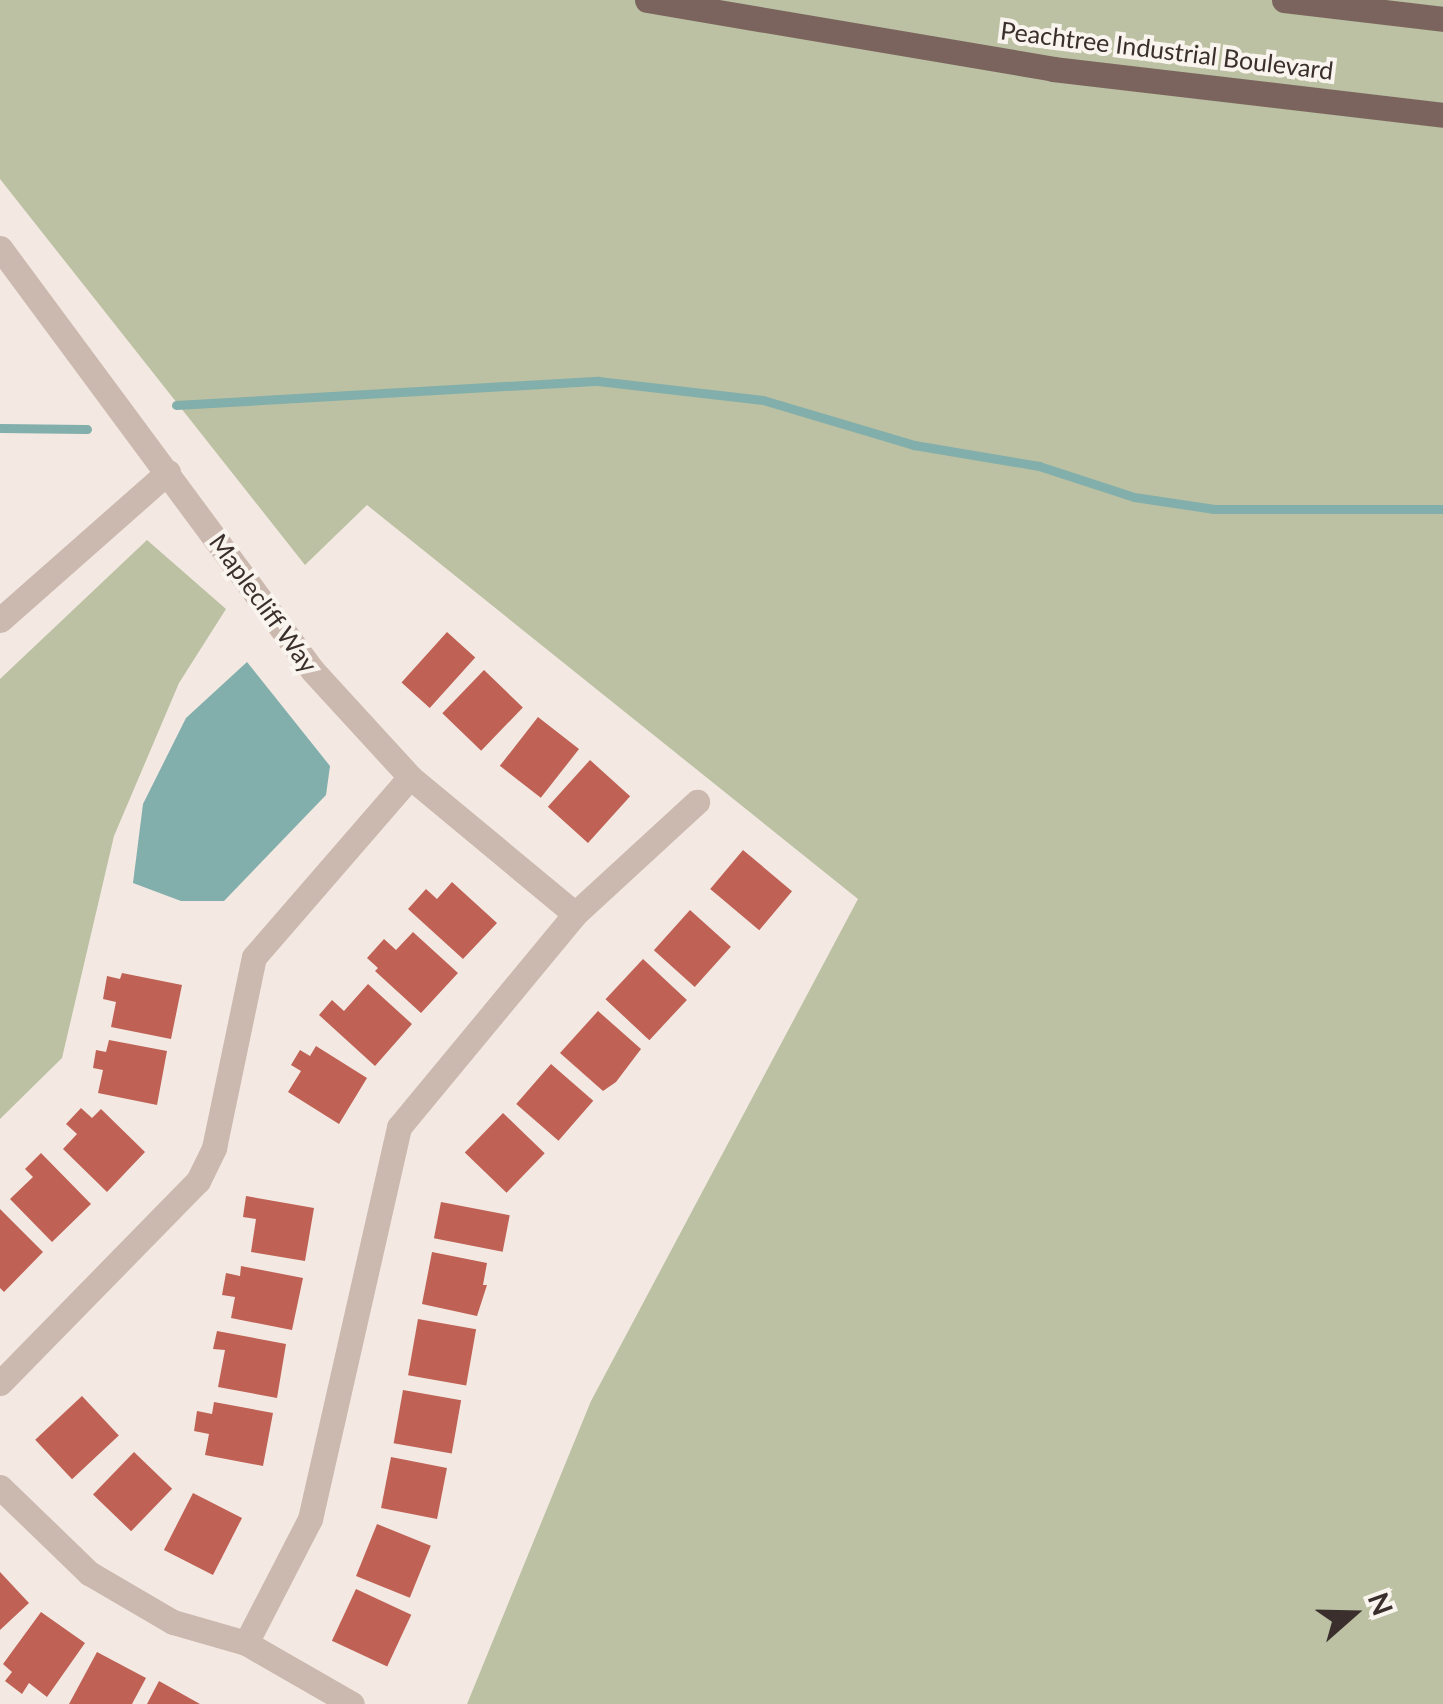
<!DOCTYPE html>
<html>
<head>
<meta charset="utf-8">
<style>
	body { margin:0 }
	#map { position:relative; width:1443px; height:1704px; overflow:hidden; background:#f3e9e2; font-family:Lato,sans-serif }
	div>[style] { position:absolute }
	.green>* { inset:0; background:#bbc1a2 }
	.water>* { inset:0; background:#82aeab }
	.stream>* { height:9px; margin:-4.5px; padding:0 4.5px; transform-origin:4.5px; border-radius:4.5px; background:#82aeab }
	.building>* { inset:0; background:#bf6154; transform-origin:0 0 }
	.street>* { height:25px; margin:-12.5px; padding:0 12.5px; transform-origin:12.5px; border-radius:12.5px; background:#cbb8ae }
	.primary>* { height:25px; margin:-12.5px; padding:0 12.5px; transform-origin:12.5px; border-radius:12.5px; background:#7b645e }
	span { translate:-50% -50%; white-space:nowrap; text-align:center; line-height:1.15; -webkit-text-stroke:8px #faf4ef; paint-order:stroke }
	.street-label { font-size:25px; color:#3a2f2c }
	.north { position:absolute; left:1303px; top:1564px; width:100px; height:100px; -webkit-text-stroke:8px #faf4ef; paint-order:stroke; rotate:70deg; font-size:28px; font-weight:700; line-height:40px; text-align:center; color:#3a2f2c }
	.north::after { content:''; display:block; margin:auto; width:35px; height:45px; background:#3a2f2c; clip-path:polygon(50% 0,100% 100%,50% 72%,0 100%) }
</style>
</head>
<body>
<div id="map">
	<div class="green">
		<i style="clip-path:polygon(0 0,1443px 0,1443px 1704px,467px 1704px,591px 1401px,858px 899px,367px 505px,305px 565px,0 179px)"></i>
		<i style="clip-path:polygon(147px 540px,226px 609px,179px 683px,114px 836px,62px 1058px,0 1119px,0 679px)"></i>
	</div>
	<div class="water">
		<i style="clip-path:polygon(247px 662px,330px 766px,326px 795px,224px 901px,181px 901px,133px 883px,143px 804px,186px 718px)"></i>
	</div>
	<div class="stream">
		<i style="left:176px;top:405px;width:423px;rotate:-3.3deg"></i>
		<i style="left:598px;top:381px;width:166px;rotate:6.6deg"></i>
		<i style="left:763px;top:400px;width:158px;rotate:16.6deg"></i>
		<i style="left:914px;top:445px;width:127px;rotate:9.5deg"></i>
		<i style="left:1039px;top:466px;width:100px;rotate:18.1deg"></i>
		<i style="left:1134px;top:497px;width:81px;rotate:8.5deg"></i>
		<i style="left:1214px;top:509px;width:229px"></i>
		<i style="left:0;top:428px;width:87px;rotate:0.7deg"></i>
	</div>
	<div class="building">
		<i style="left:447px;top:632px;width:38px;height:68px;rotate:42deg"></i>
		<i style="left:484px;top:670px;width:54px;height:60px;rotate:44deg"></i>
		<i style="left:538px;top:717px;width:52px;height:62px;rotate:38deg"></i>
		<i style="left:590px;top:760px;width:54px;height:63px;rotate:42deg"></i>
		<i style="left:743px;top:850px;width:64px;height:51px;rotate:40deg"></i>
		<i style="clip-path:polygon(452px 882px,497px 923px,463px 959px,408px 909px,426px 889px,437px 899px)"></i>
		<i style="left:690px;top:910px;width:55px;height:54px;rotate:42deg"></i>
		<i style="clip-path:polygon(413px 932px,458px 973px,421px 1013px,375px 971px,378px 968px,367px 958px,384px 939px,396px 950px)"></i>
		<i style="left:643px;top:959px;width:60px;height:55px;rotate:43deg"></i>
		<i style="clip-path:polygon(122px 973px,182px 985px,171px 1039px,111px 1027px,116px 1002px,103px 999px,107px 976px,120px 979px)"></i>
		<i style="clip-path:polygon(368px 984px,412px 1024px,375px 1066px,319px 1015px,332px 1000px,344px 1011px)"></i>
		<i style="clip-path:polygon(598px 1011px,641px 1049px,616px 1082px,603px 1091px,560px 1053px)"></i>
		<i style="clip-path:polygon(109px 1040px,167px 1051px,157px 1105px,98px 1093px,103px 1070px,93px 1068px,96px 1050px,106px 1052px)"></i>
		<i style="clip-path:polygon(316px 1046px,367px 1078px,339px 1124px,288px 1092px,301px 1071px,291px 1065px,300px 1050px,310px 1056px)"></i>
		<i style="left:551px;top:1064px;width:56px;height:53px;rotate:41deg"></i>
		<i style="clip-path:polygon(81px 1108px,92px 1118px,101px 1109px,145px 1152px,107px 1192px,63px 1149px,77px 1134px,66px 1124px)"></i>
		<i style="left:503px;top:1113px;width:58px;height:55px;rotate:44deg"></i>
		<i style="clip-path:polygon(41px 1153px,91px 1204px,52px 1242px,10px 1199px,33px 1177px,25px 1169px)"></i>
		<i style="clip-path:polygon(246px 1196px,314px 1208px,305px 1261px,251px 1252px,256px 1219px,243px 1217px)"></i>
		<i style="left:441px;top:1202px;width:70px;height:37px;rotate:11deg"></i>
		<i style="clip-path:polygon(0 1209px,43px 1252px,4px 1292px,0 1288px)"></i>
		<i style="clip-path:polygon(432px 1252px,487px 1263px,483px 1285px,487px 1285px,477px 1316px,422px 1304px)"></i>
		<i style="clip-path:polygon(241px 1266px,303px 1278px,292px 1330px,231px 1318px,235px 1297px,222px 1295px,226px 1273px,240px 1276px)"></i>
		<i style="left:418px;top:1319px;width:59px;height:57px;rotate:10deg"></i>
		<i style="clip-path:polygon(217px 1331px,286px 1344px,277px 1398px,218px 1387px,225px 1350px,213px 1349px)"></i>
		<i style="left:403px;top:1390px;width:59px;height:54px;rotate:10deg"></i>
		<i style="left:82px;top:1396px;width:54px;height:64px;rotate:47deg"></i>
		<i style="clip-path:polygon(214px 1402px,273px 1413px,263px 1466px,205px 1455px,209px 1434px,194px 1431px,197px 1411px,212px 1414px)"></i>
		<i style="left:134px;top:1452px;width:53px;height:59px;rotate:44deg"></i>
		<i style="left:391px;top:1457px;width:57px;height:52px;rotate:11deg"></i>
		<i style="left:193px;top:1493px;width:55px;height:64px;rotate:27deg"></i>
		<i style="left:377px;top:1524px;width:58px;height:56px;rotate:22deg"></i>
		<i style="clip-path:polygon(0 1572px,29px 1603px,0 1630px)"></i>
		<i style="left:356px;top:1589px;width:61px;height:57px;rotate:25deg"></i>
		<i style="clip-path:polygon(41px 1612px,85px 1643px,47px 1697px,29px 1683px,22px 1694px,5px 1681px,12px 1672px,3px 1664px)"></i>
		<i style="clip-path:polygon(97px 1652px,146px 1678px,132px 1704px,69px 1704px)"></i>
		<i style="clip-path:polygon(159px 1681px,200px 1704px,147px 1704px)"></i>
	</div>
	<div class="street">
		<i style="left:0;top:248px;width:526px;rotate:53.5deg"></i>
		<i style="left:313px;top:671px;width:144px;rotate:47.5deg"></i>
		<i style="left:410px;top:777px;width:214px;rotate:39.7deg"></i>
		<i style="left:0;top:620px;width:224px;rotate:-41.4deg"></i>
		<i style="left:0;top:1383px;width:283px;rotate:-45.6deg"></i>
		<i style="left:198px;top:1181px;width:37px;rotate:-64deg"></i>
		<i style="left:214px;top:1148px;width:195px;rotate:-78.2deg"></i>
		<i style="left:254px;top:957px;width:238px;rotate:-49.1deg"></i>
		<i style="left:0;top:1487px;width:124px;rotate:44deg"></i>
		<i style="left:89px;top:1573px;width:97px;rotate:30.3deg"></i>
		<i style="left:173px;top:1622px;width:76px;rotate:16deg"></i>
		<i style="left:246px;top:1643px;width:122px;rotate:29.9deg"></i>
		<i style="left:246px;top:1643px;width:140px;rotate:-62.7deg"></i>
		<i style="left:310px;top:1519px;width:402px;rotate:-77.2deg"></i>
		<i style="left:399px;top:1127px;width:276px;rotate:-50.4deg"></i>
		<i style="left:575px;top:914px;width:166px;rotate:-42.6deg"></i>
	</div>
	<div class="primary">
		<i style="left:647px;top:0;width:412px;rotate:9.6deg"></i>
		<i style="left:1053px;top:69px;width:393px;rotate:6.7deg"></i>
		<i style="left:1284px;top:0;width:160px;rotate:6.8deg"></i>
	</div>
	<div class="street-label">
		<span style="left:1167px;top:50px;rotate:7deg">Peachtree Industrial Boulevard</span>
		<span style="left:264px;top:603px;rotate:54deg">Maplecliff Way</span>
	</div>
	<div class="north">N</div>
</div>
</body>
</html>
